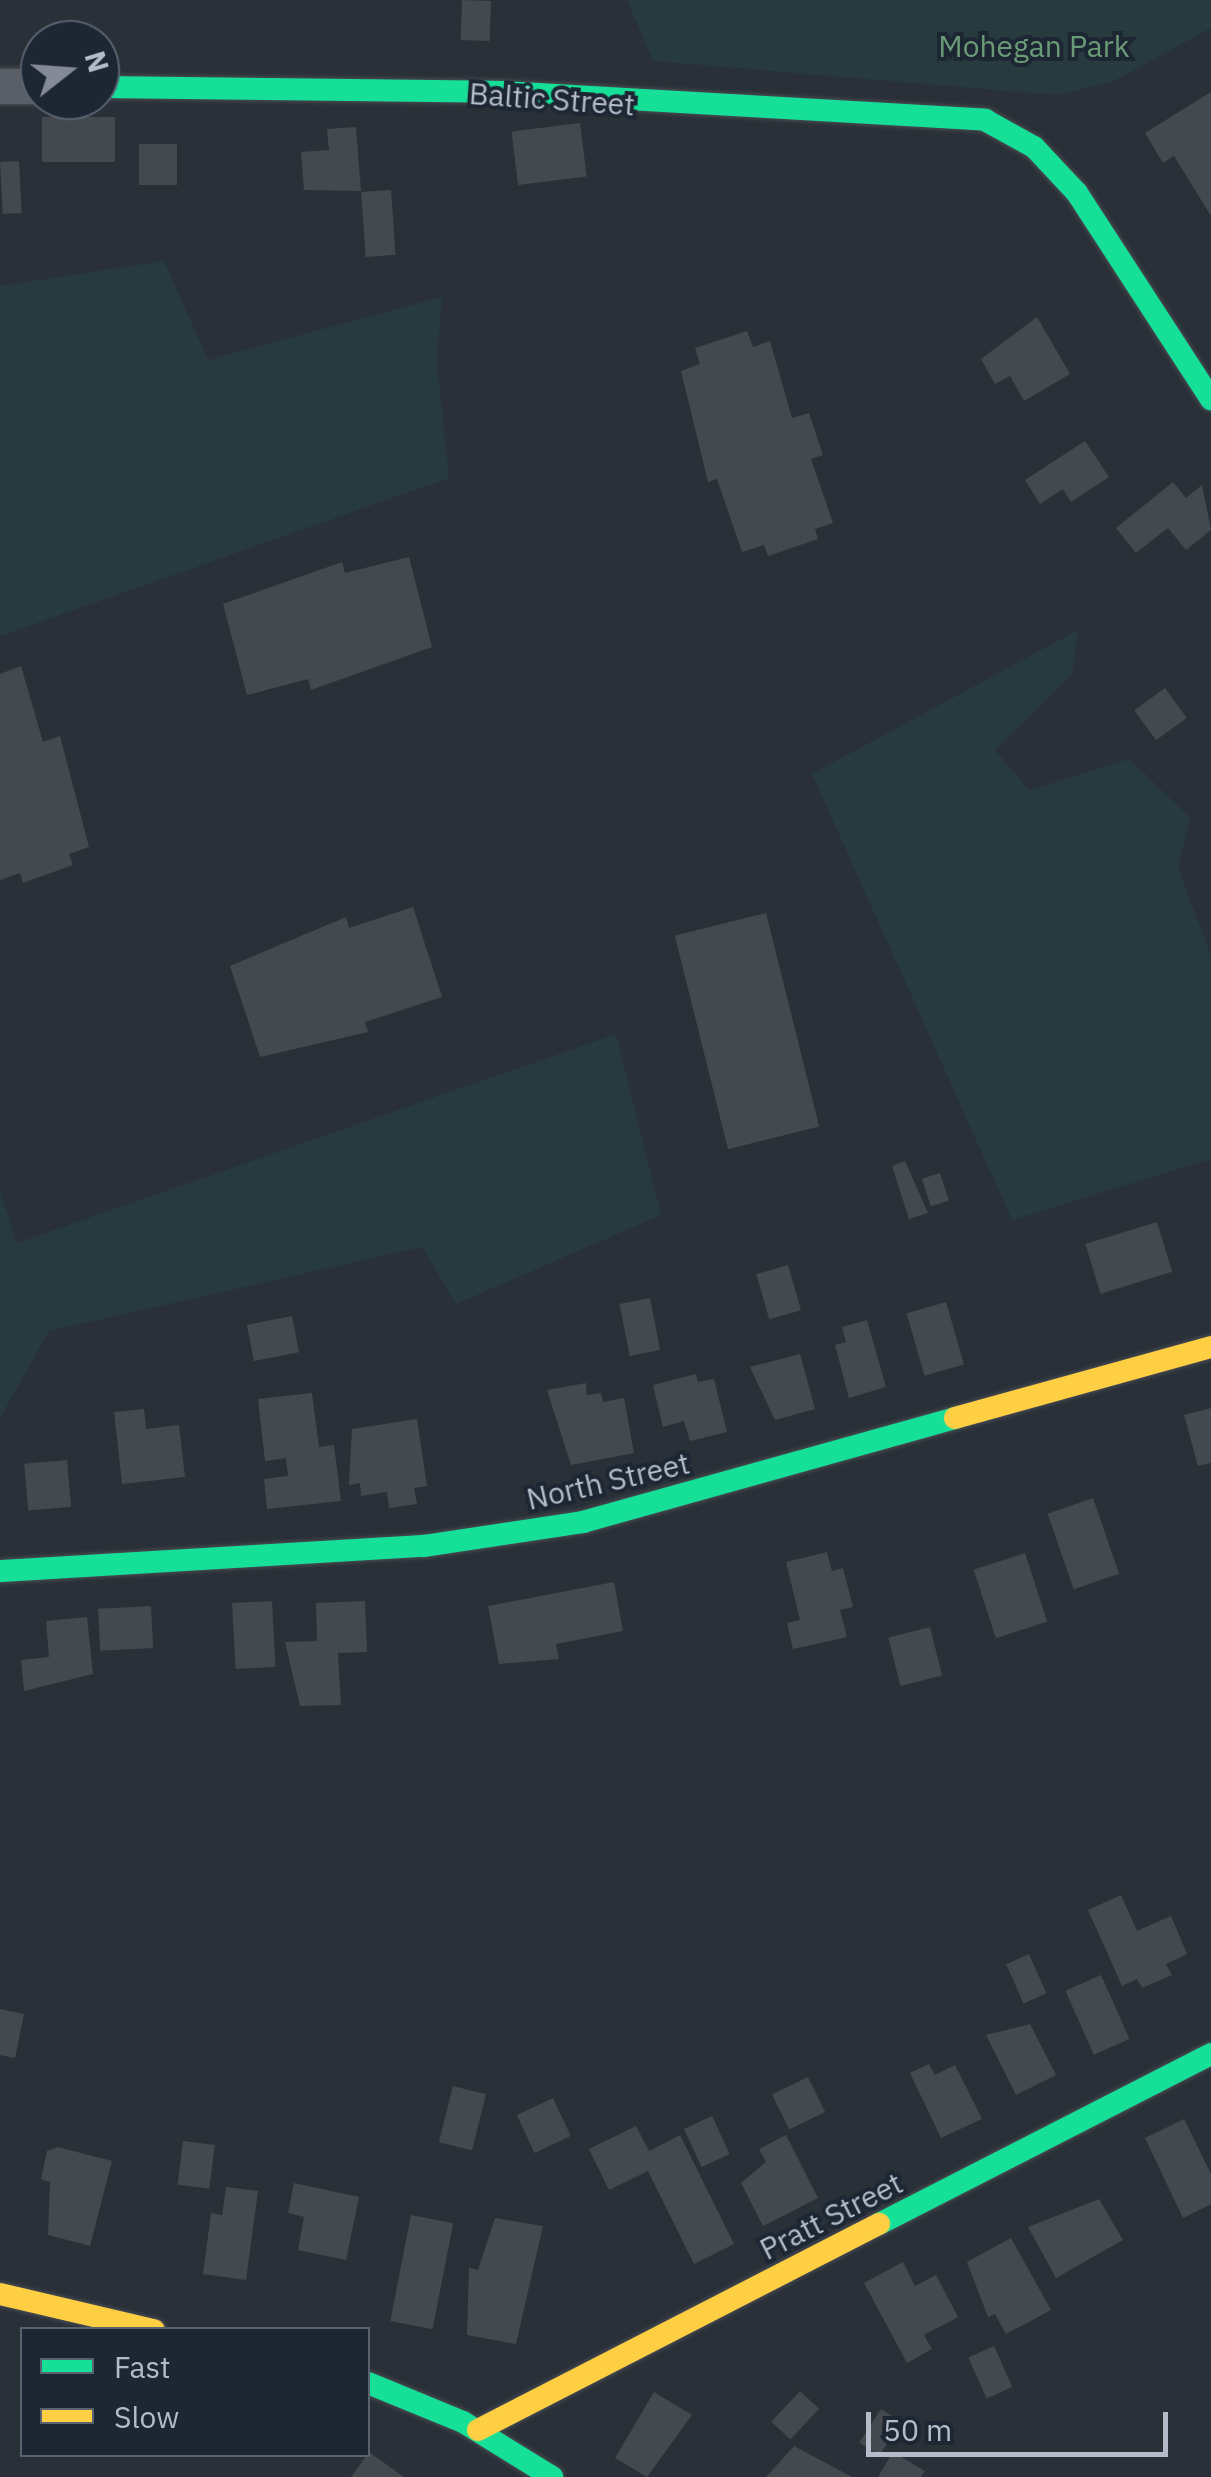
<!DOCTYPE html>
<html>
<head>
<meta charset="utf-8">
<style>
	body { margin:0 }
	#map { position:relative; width:1211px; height:2477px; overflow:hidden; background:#2a3038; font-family:"IBM Plex Sans",sans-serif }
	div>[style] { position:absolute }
	.green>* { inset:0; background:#273a3e }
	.building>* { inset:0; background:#444950; transform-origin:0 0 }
	.roads { filter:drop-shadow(0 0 2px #484c53) drop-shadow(0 0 2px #484c53) }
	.street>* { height:35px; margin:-17.5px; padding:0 17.5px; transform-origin:17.5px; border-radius:17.5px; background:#5a5e66 }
	.fast>* { height:22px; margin:-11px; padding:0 11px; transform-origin:11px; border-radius:11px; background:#16e098 }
	.slow>* { height:22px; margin:-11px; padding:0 11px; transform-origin:11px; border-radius:11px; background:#ffcf43 }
	span { translate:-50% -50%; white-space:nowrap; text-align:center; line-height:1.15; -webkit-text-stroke:8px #1d2633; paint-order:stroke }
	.park-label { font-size:30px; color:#6b9a76 }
	.street-label { font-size:30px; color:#b4bcc9 }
	.legend { position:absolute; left:20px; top:2327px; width:350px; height:130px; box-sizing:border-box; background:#1d2633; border:2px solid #59626f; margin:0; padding:12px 18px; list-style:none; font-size:30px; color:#b4bcc9 }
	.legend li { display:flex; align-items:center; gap:20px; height:50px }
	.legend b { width:50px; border:2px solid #59626f }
	.north { position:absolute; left:20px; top:20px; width:100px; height:100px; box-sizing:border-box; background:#1d2633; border:2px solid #59626f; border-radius:50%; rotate:73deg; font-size:28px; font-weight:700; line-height:40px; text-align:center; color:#b4bcc9 }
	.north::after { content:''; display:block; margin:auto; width:35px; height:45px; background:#848b96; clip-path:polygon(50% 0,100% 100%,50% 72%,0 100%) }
	.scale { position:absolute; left:866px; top:2412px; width:302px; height:45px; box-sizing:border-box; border:5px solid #b4bcc9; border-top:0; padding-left:12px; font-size:30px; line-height:35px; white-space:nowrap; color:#b4bcc9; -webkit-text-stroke:8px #1d2633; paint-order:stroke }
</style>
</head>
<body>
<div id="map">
	<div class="green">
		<i style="clip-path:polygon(627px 0,1211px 0,1211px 28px,1112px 82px,1057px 95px,653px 61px)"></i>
		<i style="clip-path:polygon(164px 261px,208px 360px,442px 297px,437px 362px,449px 478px,0 636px,0 286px)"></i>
		<i style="clip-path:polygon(1078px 630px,1072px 674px,995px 750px,1029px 790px,1130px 759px,1190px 818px,1178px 868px,1211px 956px,1211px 1159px,1012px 1220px,812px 774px)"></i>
		<i style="clip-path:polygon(616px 1034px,661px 1215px,456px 1304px,422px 1247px,49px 1331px,0 1418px,0 1191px,17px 1243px)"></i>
	</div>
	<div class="building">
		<i style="left:462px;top:0;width:29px;height:40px;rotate:2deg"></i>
		<i style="clip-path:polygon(1211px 92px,1211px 216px,1174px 156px,1163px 163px,1145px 133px)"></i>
		<i style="left:42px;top:117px;width:73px;height:45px"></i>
		<i style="left:580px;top:123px;width:54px;height:69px;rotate:83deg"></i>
		<i style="clip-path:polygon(356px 127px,361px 191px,304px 190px,301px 152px,329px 150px,327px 129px)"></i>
		<i style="left:139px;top:144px;width:38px;height:41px"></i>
		<i style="left:19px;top:161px;width:52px;height:19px;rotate:87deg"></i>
		<i style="left:391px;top:190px;width:65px;height:30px;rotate:86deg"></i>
		<i style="clip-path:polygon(1037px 317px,1070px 374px,1024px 401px,1010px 376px,995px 384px,981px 359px)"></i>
		<i style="clip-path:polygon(747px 331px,753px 347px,770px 341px,792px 418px,809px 413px,823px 455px,811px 459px,833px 523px,815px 529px,818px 539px,768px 556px,764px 545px,742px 552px,717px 479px,708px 482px,681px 371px,700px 364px,695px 348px)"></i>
		<i style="clip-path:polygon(1085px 441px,1109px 477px,1071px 502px,1063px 489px,1040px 504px,1025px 480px)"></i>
		<i style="clip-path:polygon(1173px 482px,1186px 498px,1202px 485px,1211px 530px,1186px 550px,1168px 528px,1136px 553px,1116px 528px)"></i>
		<i style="clip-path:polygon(409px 557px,432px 647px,311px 690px,308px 679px,247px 695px,223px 604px,342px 562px,345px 573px)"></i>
		<i style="clip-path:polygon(21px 666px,43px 742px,60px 736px,89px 847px,69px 854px,73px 865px,23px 883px,20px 873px,0 880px,0 674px)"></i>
		<i style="left:1165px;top:688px;width:37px;height:38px;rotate:54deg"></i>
		<i style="clip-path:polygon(413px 907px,442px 997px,365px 1022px,368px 1032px,260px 1057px,230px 966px,346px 917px,349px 928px)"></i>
		<i style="left:766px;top:913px;width:220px;height:94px;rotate:76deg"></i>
		<i style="clip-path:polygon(905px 1161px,928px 1213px,909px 1219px,892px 1166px)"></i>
		<i style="left:940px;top:1173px;width:29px;height:19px;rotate:72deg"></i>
		<i style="left:1157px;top:1222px;width:52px;height:75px;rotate:73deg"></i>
		<i style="left:788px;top:1265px;width:47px;height:33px;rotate:74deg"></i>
		<i style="left:650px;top:1298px;width:53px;height:31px;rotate:79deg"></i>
		<i style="left:946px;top:1302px;width:65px;height:41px;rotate:74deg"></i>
		<i style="left:292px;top:1316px;width:37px;height:46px;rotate:79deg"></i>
		<i style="clip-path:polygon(867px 1320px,886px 1387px,849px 1398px,835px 1345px,846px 1342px,842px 1327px)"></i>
		<i style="clip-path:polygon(800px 1354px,815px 1409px,775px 1420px,750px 1367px)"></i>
		<i style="clip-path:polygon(696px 1374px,698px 1382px,714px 1379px,727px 1432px,690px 1441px,684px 1421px,663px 1427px,653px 1385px)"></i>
		<i style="clip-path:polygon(586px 1383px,587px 1395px,601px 1393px,603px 1402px,624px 1398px,634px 1453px,571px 1465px,547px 1390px)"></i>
		<i style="clip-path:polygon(312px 1393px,319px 1447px,334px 1445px,341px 1501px,267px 1509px,264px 1479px,288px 1476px,286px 1458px,265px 1461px,258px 1399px)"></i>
		<i style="clip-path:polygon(1211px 1408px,1211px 1463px,1198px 1466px,1184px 1415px)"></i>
		<i style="clip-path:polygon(144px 1409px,146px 1429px,179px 1425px,185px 1477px,122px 1484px,114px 1412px)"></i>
		<i style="clip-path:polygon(417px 1419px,427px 1486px,414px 1488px,417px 1504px,389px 1508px,387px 1492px,361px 1496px,360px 1483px,349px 1485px,352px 1429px)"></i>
		<i style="left:67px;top:1460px;width:47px;height:43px;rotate:85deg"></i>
		<i style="left:1093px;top:1498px;width:80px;height:48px;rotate:71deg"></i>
		<i style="clip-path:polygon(827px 1552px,832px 1571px,843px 1568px,853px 1607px,840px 1610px,847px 1637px,793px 1649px,787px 1623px,800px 1620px,786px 1562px)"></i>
		<i style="left:1025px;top:1553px;width:72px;height:54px;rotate:72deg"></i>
		<i style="clip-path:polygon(614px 1582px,623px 1631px,556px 1644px,559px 1659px,499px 1664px,488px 1606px)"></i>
		<i style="left:272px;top:1601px;width:66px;height:40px;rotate:87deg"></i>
		<i style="clip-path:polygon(365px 1601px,367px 1652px,338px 1653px,341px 1705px,300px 1706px,285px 1642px,317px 1641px,316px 1603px)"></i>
		<i style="left:151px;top:1606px;width:42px;height:53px;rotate:87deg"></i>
		<i style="clip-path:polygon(87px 1617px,93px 1674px,24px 1691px,21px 1660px,49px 1657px,46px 1621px)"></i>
		<i style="left:930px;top:1627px;width:50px;height:43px;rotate:76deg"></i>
		<i style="clip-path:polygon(1121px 1895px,1137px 1931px,1171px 1916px,1187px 1954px,1166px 1964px,1172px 1975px,1142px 1988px,1137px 1979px,1122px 1986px,1088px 1910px)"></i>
		<i style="left:1029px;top:1954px;width:43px;height:25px;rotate:66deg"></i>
		<i style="left:1101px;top:1975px;width:70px;height:39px;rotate:66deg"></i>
		<i style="clip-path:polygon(0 2009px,24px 2014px,15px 2058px,0 2055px)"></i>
		<i style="clip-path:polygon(1030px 2024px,1056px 2075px,1016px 2095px,986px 2035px)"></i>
		<i style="clip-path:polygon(929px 2064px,935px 2075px,955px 2065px,982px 2119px,941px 2138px,910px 2073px)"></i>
		<i style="left:808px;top:2077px;width:39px;height:40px;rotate:64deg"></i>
		<i style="left:453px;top:2086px;width:34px;height:58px;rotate:14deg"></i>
		<i style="left:553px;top:2098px;width:42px;height:40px;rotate:65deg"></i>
		<i style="left:712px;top:2116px;width:42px;height:31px;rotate:65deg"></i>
		<i style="clip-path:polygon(1184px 2119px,1211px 2174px,1211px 2204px,1183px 2218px,1145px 2138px)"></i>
		<i style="clip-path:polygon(636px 2126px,649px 2151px,680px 2135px,734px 2244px,694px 2264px,648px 2171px,609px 2190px,589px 2149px)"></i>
		<i style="clip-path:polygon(786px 2135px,818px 2198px,763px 2226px,741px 2183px,766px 2162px,759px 2149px)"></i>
		<i style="left:183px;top:2141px;width:32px;height:44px;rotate:7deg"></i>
		<i style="clip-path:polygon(58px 2147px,112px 2161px,90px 2246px,48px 2235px,50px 2182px,41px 2179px,47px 2151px)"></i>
		<i style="clip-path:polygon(294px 2183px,359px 2197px,346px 2260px,298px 2250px,304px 2217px,288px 2213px)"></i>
		<i style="clip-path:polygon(226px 2187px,258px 2191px,246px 2280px,203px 2274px,211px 2213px,222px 2215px)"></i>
		<i style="clip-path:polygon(1099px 2199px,1123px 2240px,1056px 2278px,1028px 2227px)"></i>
		<i style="left:411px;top:2215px;width:43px;height:108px;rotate:11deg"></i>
		<i style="clip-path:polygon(495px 2218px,543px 2226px,516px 2344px,467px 2335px,469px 2268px,478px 2270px)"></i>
		<i style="clip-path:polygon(1011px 2238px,1051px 2310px,1006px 2334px,995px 2314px,988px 2317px,967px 2262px)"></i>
		<i style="clip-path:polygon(903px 2262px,915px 2286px,936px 2275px,958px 2317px,924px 2335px,932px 2349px,907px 2363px,864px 2283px)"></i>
		<i style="left:994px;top:2346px;width:45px;height:28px;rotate:66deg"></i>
		<i style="left:800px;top:2391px;width:26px;height:42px;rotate:43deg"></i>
		<i style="clip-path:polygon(654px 2392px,692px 2415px,647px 2477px,615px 2458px)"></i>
		<i style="left:881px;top:2409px;width:24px;height:40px;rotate:33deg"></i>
		<i style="clip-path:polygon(794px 2446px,852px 2477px,766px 2477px)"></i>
		<i style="clip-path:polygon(369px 2452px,404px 2477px,351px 2477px)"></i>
		<i style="clip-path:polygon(893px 2452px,925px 2471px,921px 2477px,878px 2477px)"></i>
	</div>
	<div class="roads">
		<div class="street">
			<i style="left:0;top:86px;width:40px"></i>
		</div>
		<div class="fast">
			<i style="left:100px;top:87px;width:406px;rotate:0.7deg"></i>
			<i style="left:506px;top:92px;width:480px;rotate:3.3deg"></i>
			<i style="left:985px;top:120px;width:56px;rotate:28.9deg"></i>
			<i style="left:1034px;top:147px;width:63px;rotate:46.9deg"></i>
			<i style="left:1077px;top:193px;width:246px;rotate:57deg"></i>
			<i style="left:0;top:1571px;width:425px;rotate:-3.4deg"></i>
			<i style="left:424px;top:1546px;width:161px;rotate:-8.6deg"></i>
			<i style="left:583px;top:1522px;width:386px;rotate:-15.6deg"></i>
			<i style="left:879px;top:2224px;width:373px;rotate:-27.1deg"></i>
			<i style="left:368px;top:2383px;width:103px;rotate:22.3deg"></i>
			<i style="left:463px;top:2422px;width:105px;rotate:31.7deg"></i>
		</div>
		<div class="slow">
			<i style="left:955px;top:1418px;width:266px;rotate:-15.5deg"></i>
			<i style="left:0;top:2294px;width:158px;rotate:13.2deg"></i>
			<i style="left:478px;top:2430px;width:451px;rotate:-27.2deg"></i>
		</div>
	</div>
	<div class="park-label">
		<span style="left:1034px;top:46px">Mohegan Park</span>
	</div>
	<div class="street-label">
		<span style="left:552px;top:99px;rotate:4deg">Baltic Street</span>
		<span style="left:608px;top:1481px;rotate:-13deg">North Street</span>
		<span style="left:831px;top:2216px;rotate:-27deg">Pratt Street</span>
	</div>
	<ul class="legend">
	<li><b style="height:12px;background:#16e098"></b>Fast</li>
	<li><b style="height:12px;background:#ffcf43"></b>Slow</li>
	</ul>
	<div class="north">N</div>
	<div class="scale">50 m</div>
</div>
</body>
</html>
